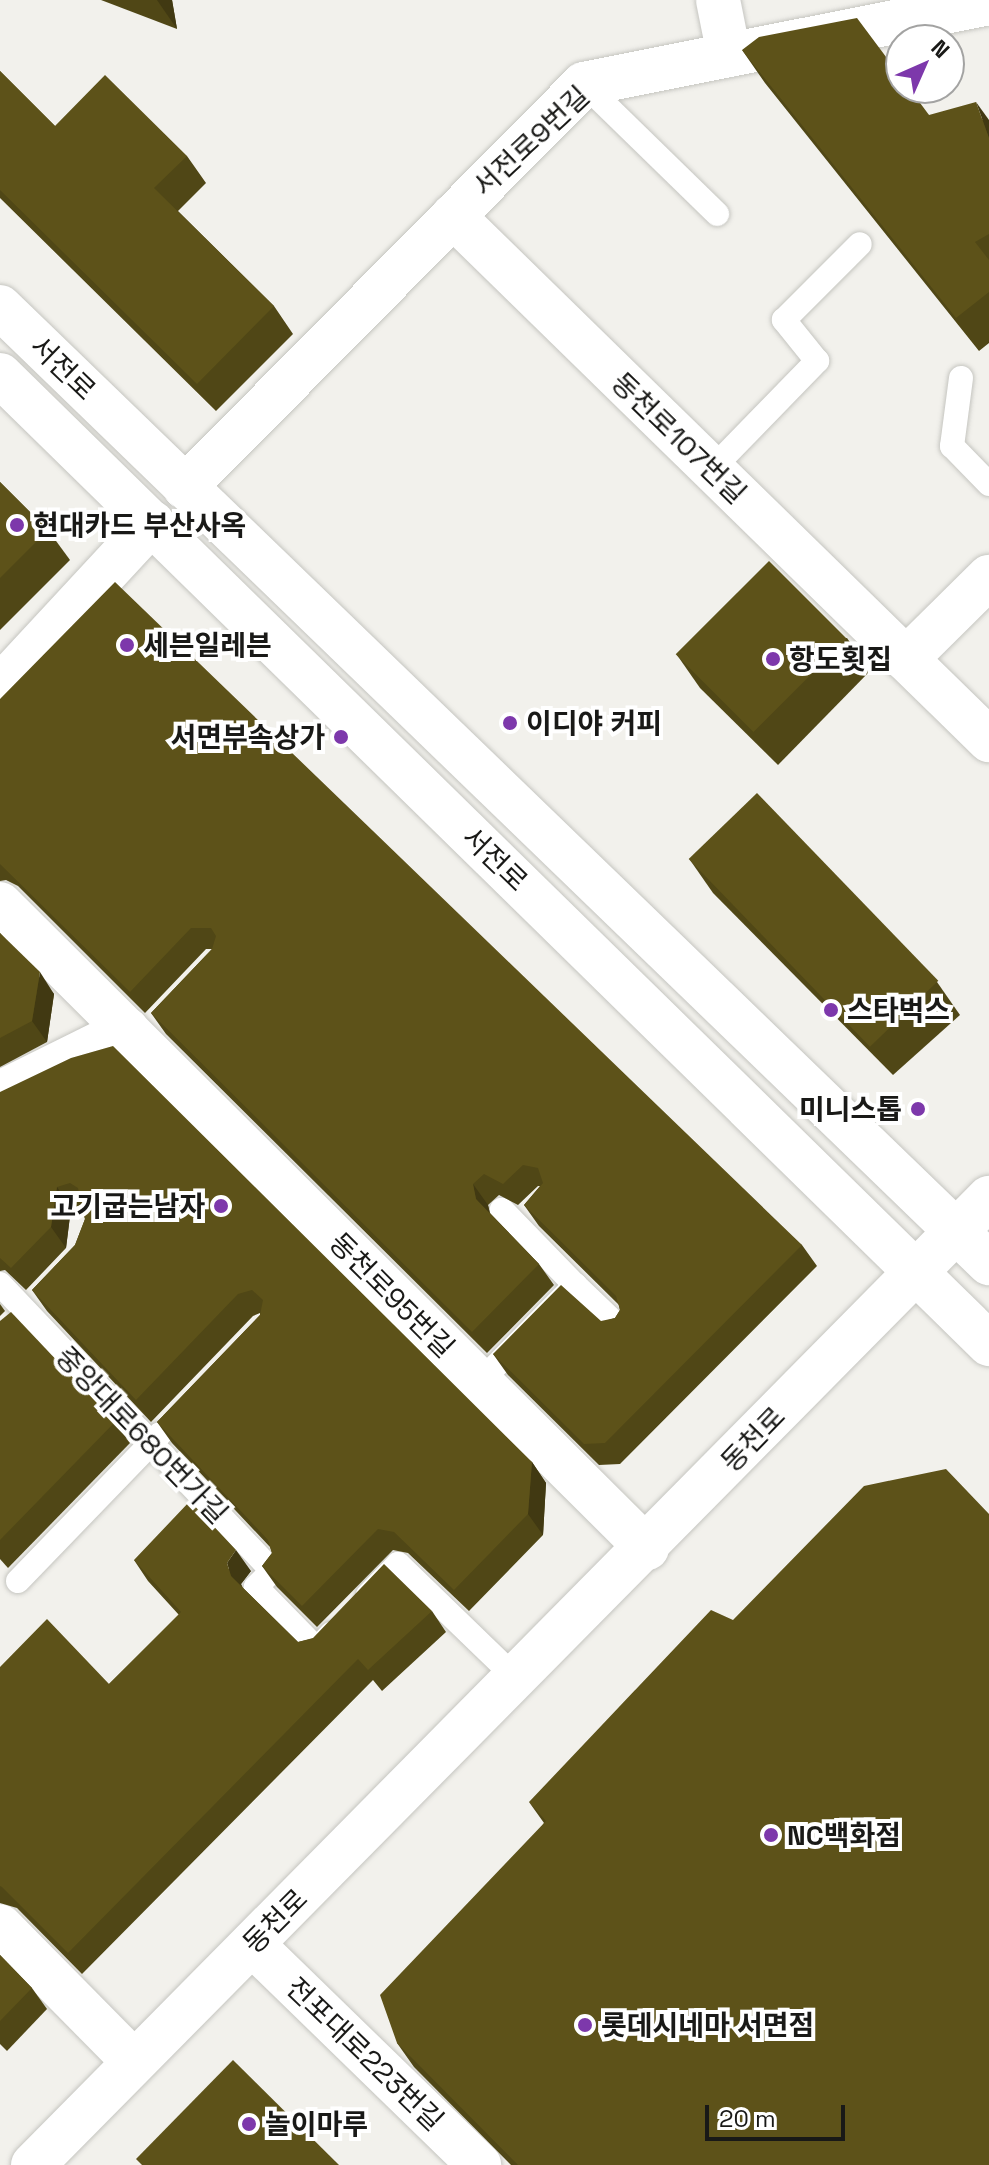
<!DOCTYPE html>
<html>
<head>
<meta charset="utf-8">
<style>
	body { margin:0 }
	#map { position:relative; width:989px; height:2165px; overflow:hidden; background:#f2f1ec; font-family:"Space Grotesk","Noto Sans KR",sans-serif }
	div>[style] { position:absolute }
	.roads { filter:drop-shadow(0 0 2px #c5c5c0) drop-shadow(0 0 2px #c5c5c0) }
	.service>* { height:24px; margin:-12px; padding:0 12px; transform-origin:12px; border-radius:12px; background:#fff }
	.minor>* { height:44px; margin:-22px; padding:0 22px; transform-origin:22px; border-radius:22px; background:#fff }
	.secondary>* { height:44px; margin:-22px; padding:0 22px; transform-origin:22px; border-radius:22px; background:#fff }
	.wall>* { inset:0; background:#504716 }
	.shaded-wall>* { inset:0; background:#413912 }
	.building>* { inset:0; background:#5d5219; transform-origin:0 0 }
	.dots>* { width:22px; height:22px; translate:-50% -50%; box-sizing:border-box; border:4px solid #fff; border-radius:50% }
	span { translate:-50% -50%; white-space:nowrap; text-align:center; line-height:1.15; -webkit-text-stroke:8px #fff; paint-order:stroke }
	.street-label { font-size:28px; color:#191917 }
	.poi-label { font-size:28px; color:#191917; font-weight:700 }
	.left { translate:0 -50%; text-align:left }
	.right { translate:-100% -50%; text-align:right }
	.north { position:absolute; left:885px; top:24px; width:80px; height:80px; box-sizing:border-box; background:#fff; border:2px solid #a3a3a2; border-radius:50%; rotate:45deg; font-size:22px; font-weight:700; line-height:32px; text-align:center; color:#191917 }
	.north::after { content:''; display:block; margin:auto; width:28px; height:36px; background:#7d38ab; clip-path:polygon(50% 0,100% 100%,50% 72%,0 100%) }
	.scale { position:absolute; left:705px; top:2105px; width:140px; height:36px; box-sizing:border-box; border:4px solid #191917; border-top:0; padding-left:10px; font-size:24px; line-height:28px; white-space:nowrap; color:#191917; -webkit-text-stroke:6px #fff; paint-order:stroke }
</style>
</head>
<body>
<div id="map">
	<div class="roads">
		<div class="service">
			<i style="left:584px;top:84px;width:186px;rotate:44.3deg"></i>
			<i style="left:961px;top:378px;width:69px;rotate:97.5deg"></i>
			<i style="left:952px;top:446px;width:53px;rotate:45.8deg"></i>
			<i style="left:712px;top:469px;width:151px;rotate:-45.8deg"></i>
			<i style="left:817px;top:361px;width:53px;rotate:-128.8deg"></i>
			<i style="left:784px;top:320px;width:107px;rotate:-45deg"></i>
			<i style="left:0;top:1284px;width:395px;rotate:46.5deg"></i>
			<i style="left:272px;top:1571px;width:23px;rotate:135deg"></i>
			<i style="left:256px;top:1587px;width:87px;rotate:45.5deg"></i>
			<i style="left:317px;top:1649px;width:21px;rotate:-47deg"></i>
			<i style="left:575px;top:1285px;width:62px;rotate:43.7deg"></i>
			<i style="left:480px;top:1382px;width:136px;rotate:-45.6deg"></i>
			<i style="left:575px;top:1285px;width:105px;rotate:-134.2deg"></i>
			<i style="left:18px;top:1581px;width:204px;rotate:-46deg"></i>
			<i style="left:368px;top:1595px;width:43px;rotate:-45.9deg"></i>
			<i style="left:398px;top:1564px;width:167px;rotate:44deg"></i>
		</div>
		<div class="minor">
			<i style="left:718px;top:0;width:56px;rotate:78.7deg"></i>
			<i style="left:453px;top:216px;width:750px;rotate:44.35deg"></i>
			<i style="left:185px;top:487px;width:567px;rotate:-45.29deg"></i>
			<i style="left:584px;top:84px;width:413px;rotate:-11.3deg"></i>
			<i style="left:906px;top:659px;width:117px;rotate:-44.7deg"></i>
			<i style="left:0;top:687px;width:224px;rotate:-47.2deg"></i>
			<i style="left:0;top:904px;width:913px;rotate:44.87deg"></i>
			<i style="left:0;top:1093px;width:142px;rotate:-26.4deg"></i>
			<i style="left:0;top:1926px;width:191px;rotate:45.4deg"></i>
			<i style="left:252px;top:1944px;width:317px;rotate:44.2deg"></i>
		</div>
		<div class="secondary">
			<i style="left:0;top:307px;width:1376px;rotate:44.03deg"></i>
			<i style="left:0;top:375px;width:1385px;rotate:44.41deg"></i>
			<i style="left:33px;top:2165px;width:1360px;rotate:-45.33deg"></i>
		</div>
	</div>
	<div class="wall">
		<i style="clip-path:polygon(101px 0,172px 0,177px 29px)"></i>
		<i style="clip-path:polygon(742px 50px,929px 115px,989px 120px,989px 343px,979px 351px,765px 83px)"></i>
		<i style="clip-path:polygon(0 71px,55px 126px,187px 156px,206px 183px,178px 211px,274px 306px,293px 334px,216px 411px,0 198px)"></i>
		<i style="clip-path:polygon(0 482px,48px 530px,70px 560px,0 630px)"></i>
		<i style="clip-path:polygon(847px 638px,870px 671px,778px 765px,700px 688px,677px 655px)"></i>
		<i style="clip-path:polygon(0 699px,802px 1245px,817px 1266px,620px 1464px,599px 1465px,508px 1375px,493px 1354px,615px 1318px,620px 1310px,619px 1305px,539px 1226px,524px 1205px,540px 1186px,538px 1186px,518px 1205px,499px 1195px,488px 1205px,490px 1213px,539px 1264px,554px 1285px,487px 1353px,166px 1034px,151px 1013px,212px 949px,206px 949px,145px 1013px,18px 886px,6px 880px,0 881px)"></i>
		<i style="clip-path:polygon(690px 860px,937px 982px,960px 1015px,893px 1075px,713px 893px)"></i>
		<i style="clip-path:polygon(0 933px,54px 994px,47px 1042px,0 1067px)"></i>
		<i style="clip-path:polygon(0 1092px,532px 1462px,546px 1483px,543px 1535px,469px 1611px,408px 1553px,393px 1550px,317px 1627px,277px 1587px,262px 1566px,272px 1553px,270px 1547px,172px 1443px,157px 1422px,260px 1315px,260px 1313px,253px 1316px,151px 1422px,47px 1311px,32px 1290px,75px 1245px,85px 1219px,81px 1205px,71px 1208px,66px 1248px,26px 1290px,5px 1270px,0 1271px)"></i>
		<i style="clip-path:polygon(0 1304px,5px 1311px,0 1316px)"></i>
		<i style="clip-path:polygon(0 1321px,115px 1422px,130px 1443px,8px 1568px,0 1559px)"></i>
		<i style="clip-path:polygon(134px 1560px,251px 1571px,241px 1584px,243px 1588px,298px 1642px,432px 1611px,446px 1632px,382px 1691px,373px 1680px,82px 1974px,17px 1908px,0 1903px,0 1667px,109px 1684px,179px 1615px,148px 1581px)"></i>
		<i style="clip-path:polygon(529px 1802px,989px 2165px,511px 2165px,414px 2067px,397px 2043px,544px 1823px)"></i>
		<i style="clip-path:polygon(0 1955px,32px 1988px,47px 2009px,7px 2051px,0 2044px)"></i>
	</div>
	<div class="shaded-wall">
		<i style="clip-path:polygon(157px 0,172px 0,177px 29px)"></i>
		<i style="clip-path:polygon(976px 102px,989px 120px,989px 138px)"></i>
		<i style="clip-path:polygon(40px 972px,54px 994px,47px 1042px,32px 1021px)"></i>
		<i style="clip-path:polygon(473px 1184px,488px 1205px,491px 1220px,476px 1199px)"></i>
		<i style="clip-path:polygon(57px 1187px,71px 1208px,66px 1248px,51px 1227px)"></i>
		<i style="clip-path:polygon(532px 1462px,546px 1483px,543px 1535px,528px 1514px)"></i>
		<i style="clip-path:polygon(236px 1550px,251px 1571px,241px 1584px,245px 1598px,231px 1576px,227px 1563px)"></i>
	</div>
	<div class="building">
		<i style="clip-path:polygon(857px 18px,901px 77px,901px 88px,909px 88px,929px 115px,976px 102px,989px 138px,989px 234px,975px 242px,989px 260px,989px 292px,956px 318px,742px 50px,759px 37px)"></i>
		<i style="clip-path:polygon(0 71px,55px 126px,105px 75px,187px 156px,154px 188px,274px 306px,197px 384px,0 190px)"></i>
		<i style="clip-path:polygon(0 482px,48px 530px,0 578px)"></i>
		<i style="left:769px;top:561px;width:110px;height:132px;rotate:45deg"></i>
		<i style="clip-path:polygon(115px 582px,802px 1245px,605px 1443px,584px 1444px,493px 1354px,561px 1285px,601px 1321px,615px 1318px,620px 1310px,616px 1296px,524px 1205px,543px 1183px,538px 1168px,523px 1165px,503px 1184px,484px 1174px,473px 1184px,476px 1199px,539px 1264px,472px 1332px,151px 1013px,212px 949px,216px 936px,211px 928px,191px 928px,130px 992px,0 864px,0 699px)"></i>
		<i style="left:757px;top:793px;width:261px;height:95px;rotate:46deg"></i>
		<i style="clip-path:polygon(0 933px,40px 972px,32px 1021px,0 1038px)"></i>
		<i style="clip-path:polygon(113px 1046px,532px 1462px,528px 1514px,454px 1590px,394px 1532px,378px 1529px,302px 1606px,262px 1566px,272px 1553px,268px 1540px,157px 1422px,260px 1315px,263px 1300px,252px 1290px,238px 1294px,136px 1400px,32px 1290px,75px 1245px,85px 1219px,78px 1188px,70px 1183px,57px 1187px,51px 1227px,11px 1268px,0 1258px,0 1092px,71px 1058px)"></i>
		<i style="clip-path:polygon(11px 1312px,115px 1422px,0 1540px,0 1321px)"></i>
		<i style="clip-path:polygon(946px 1469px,989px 1514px,989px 2165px,518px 2165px,397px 2043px,380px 1995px,546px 1821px,529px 1802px,711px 1610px,733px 1620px,864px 1486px)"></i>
		<i style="clip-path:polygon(190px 1501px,236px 1550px,227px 1563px,231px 1576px,298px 1642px,313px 1638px,384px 1564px,432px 1611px,368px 1670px,358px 1659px,68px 1953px,2px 1887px,0 1886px,0 1667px,47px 1619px,109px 1684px,181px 1612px,134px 1560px)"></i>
		<i style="clip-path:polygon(0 1955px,32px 1988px,0 2021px)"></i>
		<i style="clip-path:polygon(233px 2060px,339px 2165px,142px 2165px,136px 2159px)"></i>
	</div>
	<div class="dots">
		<i style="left:17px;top:525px;background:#7d38ab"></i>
		<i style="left:127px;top:645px;background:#7d38ab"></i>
		<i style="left:773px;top:659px;background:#7d38ab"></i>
		<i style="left:510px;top:723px;background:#7d38ab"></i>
		<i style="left:341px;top:737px;background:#7d38ab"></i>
		<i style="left:831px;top:1010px;background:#7d38ab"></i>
		<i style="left:918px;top:1109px;background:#7d38ab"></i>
		<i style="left:221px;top:1206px;background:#7d38ab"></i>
		<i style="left:771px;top:1835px;background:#7d38ab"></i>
		<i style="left:585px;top:2025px;background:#7d38ab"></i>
		<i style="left:249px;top:2124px;background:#7d38ab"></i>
	</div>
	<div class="street-label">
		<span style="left:531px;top:141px;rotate:-43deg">서전로9번길</span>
		<span style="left:63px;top:368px;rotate:44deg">서전로</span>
		<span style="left:679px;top:438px;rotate:44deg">동천로107번길</span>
		<span style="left:495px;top:859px;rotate:44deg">서전로</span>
		<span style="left:392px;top:1295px;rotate:45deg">동천로95번길</span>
		<span style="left:142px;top:1435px;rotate:46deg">중앙대로680번가길</span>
		<span style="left:753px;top:1439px;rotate:-46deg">동천로</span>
		<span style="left:275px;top:1921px;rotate:-45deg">동천로</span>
		<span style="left:365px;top:2054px;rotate:44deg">전포대로223번길</span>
	</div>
	<div class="poi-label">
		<span class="left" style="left:33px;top:525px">현대카드 부산사옥</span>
		<span class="left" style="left:143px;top:645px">세븐일레븐</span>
		<span class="left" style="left:789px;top:659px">항도횟집</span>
		<span class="left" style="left:526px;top:723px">이디야 커피</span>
		<span class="right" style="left:325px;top:737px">서면부속상가</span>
		<span class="left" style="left:847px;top:1010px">스타벅스</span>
		<span class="right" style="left:902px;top:1109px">미니스톱</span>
		<span class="right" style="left:205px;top:1206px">고기굽는남자</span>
		<span class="left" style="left:787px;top:1835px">NC백화점</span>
		<span class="left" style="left:601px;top:2025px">롯데시네마 서면점</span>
		<span class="left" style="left:265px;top:2124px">놀이마루</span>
	</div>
	<div class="north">N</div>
	<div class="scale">20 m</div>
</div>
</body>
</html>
